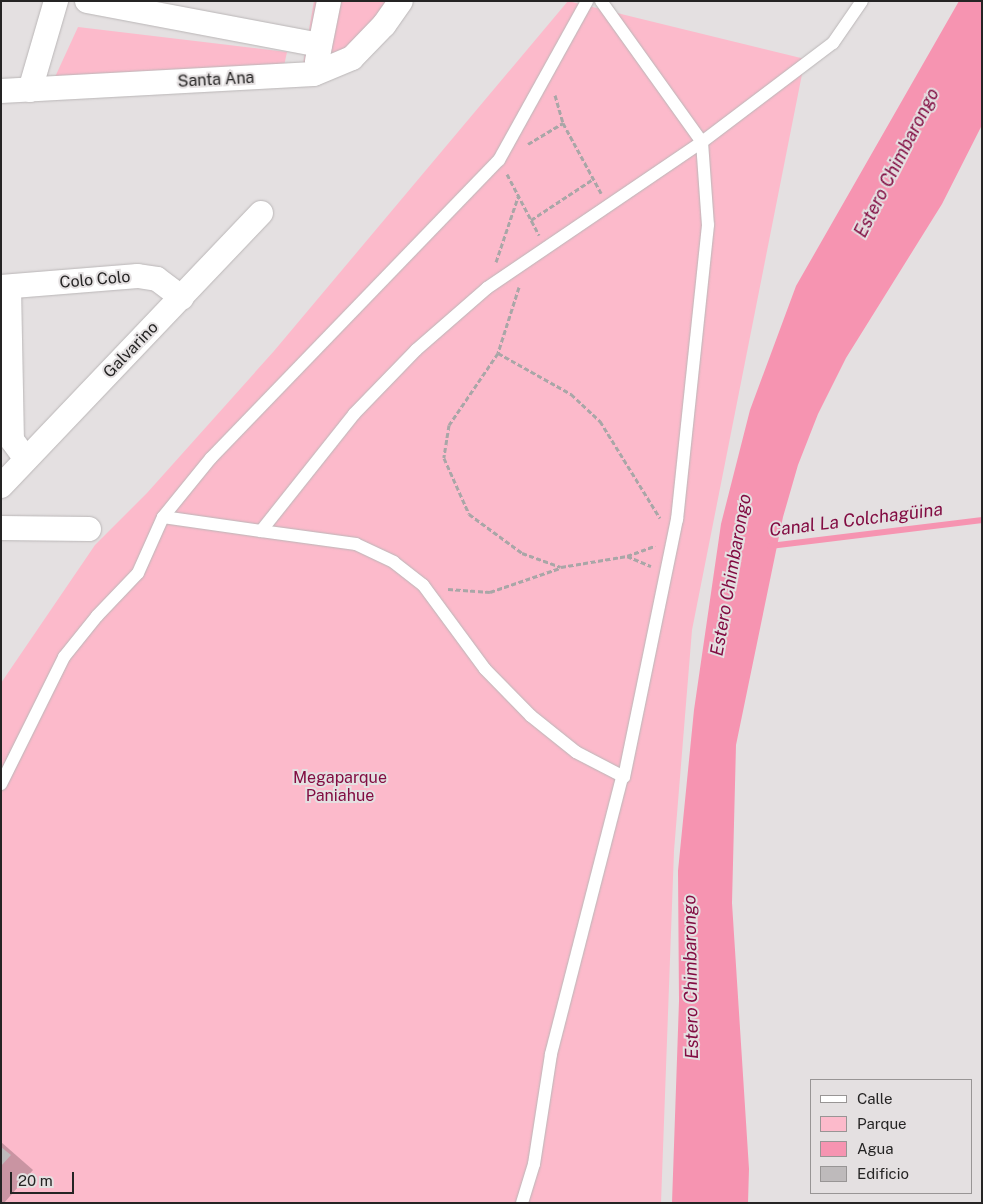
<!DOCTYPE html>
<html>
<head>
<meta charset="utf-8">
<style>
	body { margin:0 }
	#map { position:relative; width:983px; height:1204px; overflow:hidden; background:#e4e0e1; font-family:"Public Sans",sans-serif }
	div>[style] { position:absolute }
	.green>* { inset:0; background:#fcbacb }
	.water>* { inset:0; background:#f694b1 }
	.shadow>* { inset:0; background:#0003 }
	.stream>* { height:6px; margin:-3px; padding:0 3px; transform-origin:3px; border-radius:3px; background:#f694b1 }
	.building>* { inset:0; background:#bebabb }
	.path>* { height:3px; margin-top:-1.5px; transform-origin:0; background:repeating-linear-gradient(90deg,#a9a6a7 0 5px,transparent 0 7.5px) }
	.roads { filter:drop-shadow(0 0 1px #bab6b7) drop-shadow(0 0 1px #bab6b7) }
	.lane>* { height:12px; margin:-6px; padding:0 6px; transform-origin:6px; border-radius:6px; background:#fff }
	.street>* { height:24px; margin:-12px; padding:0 12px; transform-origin:12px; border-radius:12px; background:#fff }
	span { translate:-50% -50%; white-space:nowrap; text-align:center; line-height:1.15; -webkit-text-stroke:4px #e4e0e1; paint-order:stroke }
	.street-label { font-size:16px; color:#252424 }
	.park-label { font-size:16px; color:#820d42 }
	.water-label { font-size:18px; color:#820c42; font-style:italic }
	.frame { position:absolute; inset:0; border:2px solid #252424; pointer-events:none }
	.legend { position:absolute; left:810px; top:1079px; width:162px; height:115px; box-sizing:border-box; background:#e4e0e1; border:1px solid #989595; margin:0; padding:6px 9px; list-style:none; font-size:15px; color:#252424 }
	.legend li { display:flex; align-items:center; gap:10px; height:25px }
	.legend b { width:25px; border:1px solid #989595 }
	.scale { position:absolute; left:10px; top:1172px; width:64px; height:22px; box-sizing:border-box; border:2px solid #252424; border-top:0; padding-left:6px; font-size:15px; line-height:18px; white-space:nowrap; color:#252424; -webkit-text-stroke:4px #e4e0e1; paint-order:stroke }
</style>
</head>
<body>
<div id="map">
	<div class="green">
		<i style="clip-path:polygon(314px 1px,401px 1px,384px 25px,300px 81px)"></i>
		<i style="clip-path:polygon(568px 1px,805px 59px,692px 630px,674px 851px,661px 1203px,1px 1203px,1px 683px,95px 545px,147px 493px,274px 351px)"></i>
		<i style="clip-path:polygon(78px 27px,287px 52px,284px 66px,55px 77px)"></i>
	</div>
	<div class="water">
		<i style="clip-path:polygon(959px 1px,982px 1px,982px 125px,942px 204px,846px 358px,818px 414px,798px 465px,783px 517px,736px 745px,732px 903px,749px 1169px,748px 1203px,672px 1203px,679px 1001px,678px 871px,694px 710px,721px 524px,750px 410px,796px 286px)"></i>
	</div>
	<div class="shadow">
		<i style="clip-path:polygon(1px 1142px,33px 1170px,4px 1203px,1px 1203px)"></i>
	</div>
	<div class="stream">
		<i style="left:770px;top:546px;width:214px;rotate:-7deg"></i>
	</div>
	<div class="building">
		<i style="clip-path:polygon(1px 1147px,11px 1155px,1px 1166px)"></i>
	</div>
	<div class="path">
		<i style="left:555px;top:95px;width:29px;rotate:74deg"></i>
		<i style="left:563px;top:123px;width:80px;rotate:61.5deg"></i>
		<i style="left:528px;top:144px;width:41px;rotate:-31deg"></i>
		<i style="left:507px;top:174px;width:69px;rotate:62.3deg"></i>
		<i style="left:531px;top:220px;width:74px;rotate:-33.5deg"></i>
		<i style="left:496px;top:262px;width:69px;rotate:-71.3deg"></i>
		<i style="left:519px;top:287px;width:69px;rotate:107.7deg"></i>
		<i style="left:498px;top:353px;width:87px;rotate:124.2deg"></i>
		<i style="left:449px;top:425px;width:33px;rotate:99deg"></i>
		<i style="left:444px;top:458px;width:61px;rotate:65.9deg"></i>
		<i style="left:469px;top:514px;width:66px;rotate:36.3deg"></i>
		<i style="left:522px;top:553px;width:41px;rotate:19.7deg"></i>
		<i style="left:561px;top:567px;width:67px;rotate:-9.5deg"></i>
		<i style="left:627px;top:556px;width:26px;rotate:23deg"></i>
		<i style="left:498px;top:353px;width:84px;rotate:29.3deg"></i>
		<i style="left:571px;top:394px;width:40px;rotate:43deg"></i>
		<i style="left:600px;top:421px;width:114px;rotate:58.3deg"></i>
		<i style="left:627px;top:556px;width:30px;rotate:-20deg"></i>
		<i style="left:448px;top:589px;width:42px;rotate:4.1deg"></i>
		<i style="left:490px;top:592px;width:74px;rotate:-18.9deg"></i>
	</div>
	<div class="roads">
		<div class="lane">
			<i style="left:601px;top:1px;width:173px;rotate:54.4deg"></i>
			<i style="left:702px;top:142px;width:164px;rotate:-37.1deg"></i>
			<i style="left:833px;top:43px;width:51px;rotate:-55.4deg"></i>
			<i style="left:261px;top:531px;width:149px;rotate:-51.5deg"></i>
			<i style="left:354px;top:414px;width:89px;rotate:-45.9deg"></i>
			<i style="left:416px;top:350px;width:94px;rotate:-41.1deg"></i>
			<i style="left:487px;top:288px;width:260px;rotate:-34.2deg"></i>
			<i style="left:702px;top:142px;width:83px;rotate:85.9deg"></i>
			<i style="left:708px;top:225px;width:296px;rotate:96deg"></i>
			<i style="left:677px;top:519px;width:263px;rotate:101.6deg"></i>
			<i style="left:624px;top:777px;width:54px;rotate:-152.5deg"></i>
			<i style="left:576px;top:752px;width:58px;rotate:-141.3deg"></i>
			<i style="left:531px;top:716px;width:66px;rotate:-134.4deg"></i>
			<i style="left:485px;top:669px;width:104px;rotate:-126.4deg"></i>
			<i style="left:423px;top:585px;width:37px;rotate:-142deg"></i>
			<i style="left:394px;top:562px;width:42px;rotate:-154.7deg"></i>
			<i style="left:356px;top:544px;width:96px;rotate:-172.2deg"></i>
			<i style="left:261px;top:531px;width:99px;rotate:-171.9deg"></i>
			<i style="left:163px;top:517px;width:76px;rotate:-50.9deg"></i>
			<i style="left:211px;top:458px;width:414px;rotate:-46deg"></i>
			<i style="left:499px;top:160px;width:182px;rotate:-61deg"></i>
			<i style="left:1px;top:784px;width:142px;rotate:-63.6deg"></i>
			<i style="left:64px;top:657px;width:53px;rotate:-51.2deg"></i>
			<i style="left:97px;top:616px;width:59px;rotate:-46.4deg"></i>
			<i style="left:138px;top:573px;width:61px;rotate:-65.9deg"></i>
			<i style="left:522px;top:1203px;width:41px;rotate:-72.9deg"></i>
			<i style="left:534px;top:1164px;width:111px;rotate:-81.2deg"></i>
			<i style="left:551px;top:1054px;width:286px;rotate:-75.6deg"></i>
		</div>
		<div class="street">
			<i style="left:87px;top:1px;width:237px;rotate:10.7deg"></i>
			<i style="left:317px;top:61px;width:61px;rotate:-78.7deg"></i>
			<i style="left:30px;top:90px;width:93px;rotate:-73.7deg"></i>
			<i style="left:1px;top:91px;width:313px;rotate:-3.1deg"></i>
			<i style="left:314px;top:74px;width:41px;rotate:-22.8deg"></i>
			<i style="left:352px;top:58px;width:46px;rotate:-45.9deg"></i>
			<i style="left:384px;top:25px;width:29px;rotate:-55deg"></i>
			<i style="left:1px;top:287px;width:137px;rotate:-4.6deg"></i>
			<i style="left:138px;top:276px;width:19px;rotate:9deg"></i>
			<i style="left:157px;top:279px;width:31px;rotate:37deg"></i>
			<i style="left:9px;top:287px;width:153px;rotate:88.9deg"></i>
			<i style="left:12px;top:440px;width:22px;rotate:54deg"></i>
			<i style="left:1px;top:486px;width:377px;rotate:-46.4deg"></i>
			<i style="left:1px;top:528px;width:88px;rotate:0.7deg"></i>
		</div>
	</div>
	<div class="street-label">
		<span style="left:216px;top:80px;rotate:-3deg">Santa Ana</span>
		<span style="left:95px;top:280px;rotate:-5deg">Colo Colo</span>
		<span style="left:131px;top:350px;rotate:-46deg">Galvarino</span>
	</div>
	<div class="park-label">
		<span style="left:340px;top:787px">Megaparque<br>Paniahue</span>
	</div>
	<div class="water-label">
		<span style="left:897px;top:163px;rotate:-63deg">Estero Chimbarongo</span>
		<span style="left:856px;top:520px;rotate:-7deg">Canal La Colchagüina</span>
		<span style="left:731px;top:575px;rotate:-80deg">Estero Chimbarongo</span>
		<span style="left:691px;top:977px;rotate:-91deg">Estero Chimbarongo</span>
	</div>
	<div class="frame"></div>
	<ul class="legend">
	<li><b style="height:6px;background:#fff"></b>Calle</li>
	<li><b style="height:14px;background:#fcbacb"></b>Parque</li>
	<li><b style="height:14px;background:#f694b1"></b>Agua</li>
	<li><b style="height:14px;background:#bebabb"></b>Edificio</li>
	</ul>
	<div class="scale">20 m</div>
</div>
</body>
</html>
